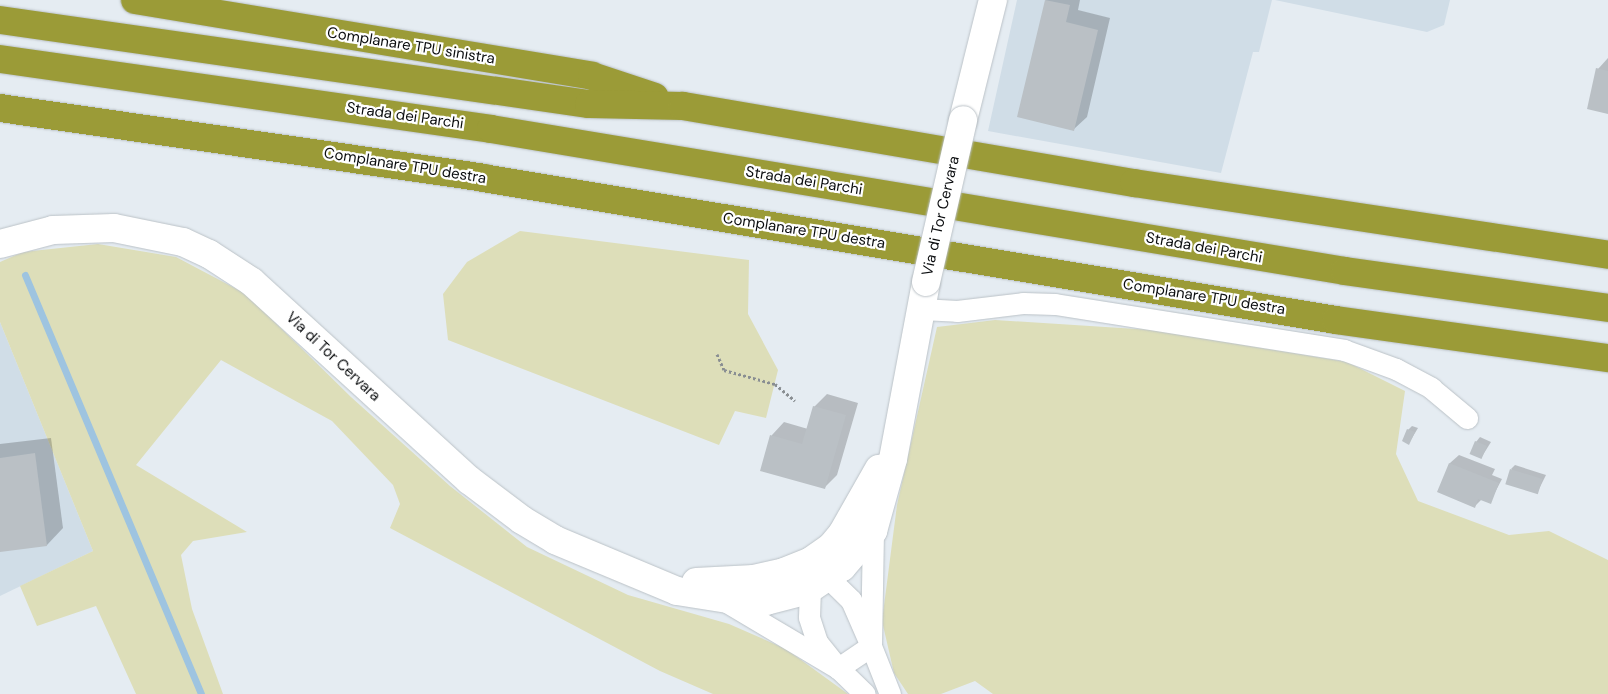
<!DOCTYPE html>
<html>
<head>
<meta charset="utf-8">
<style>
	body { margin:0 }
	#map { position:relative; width:1608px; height:694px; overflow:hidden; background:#e5ecf2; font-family:"DM Sans",sans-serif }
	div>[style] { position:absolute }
	.built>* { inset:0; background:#d0dde7 }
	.green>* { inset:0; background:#dddeb9 }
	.shadow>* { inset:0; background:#0003 }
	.stream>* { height:7px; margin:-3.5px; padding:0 3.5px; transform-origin:3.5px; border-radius:3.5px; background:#9ec4e0 }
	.building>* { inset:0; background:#bac0c5; transform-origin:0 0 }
	.path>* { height:3px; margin-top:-1.5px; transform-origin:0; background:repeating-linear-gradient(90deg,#898e92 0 2.5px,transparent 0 5px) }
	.roads { filter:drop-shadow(0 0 1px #bbc2c7) drop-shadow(0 0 1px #bbc2c7) }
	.minor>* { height:21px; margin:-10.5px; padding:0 10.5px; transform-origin:10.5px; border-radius:10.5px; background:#fff }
	.tertiary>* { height:28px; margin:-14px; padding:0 14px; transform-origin:14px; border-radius:14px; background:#fff }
	.motorway>* { height:28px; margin:-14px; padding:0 14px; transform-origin:14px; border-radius:14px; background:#9b9b37 }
	.bridges { filter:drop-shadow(0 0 1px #bbc2c7) drop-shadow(0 0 1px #bbc2c7) }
	.tertiary-bridge>* { height:28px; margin:-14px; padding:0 14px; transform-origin:14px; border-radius:14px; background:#fff }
	span { translate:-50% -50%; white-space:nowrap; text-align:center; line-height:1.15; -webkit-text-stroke:4.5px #fff; paint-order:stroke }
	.street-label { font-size:15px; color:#0a0c0e }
</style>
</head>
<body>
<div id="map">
	<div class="built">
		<i style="clip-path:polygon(1017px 0,1272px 0,1259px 52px,1253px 52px,1221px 173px,988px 131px)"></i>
		<i style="clip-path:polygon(1275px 0,1450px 0,1444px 25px,1427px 32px)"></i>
		<i style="clip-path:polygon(0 322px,93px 551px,0 596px)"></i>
	</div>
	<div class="green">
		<i style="clip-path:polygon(520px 231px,749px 260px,748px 314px,778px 370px,766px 418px,735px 411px,719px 445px,448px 340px,443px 294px,467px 262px)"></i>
		<i style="clip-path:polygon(98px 244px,176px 257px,246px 294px,351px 397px,450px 486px,527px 547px,628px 595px,729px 624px,786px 649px,848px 694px,713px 694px,660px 671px,390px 528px,400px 504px,393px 485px,332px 421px,221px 360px,136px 465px,247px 532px,193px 541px,181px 555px,192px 609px,223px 694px,136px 694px,96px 606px,37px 626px,20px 586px,93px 551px,0 322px,0 262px,23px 252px)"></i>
		<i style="clip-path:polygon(995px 320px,1152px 330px,1347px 362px,1405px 391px,1396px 454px,1418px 501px,1509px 535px,1549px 531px,1608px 560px,1608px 694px,993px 694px,975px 681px,941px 694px,908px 694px,894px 673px,882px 621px,897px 505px,937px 327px)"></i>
	</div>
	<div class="shadow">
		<i style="clip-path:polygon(1046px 0,1080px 0,1078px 10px,1110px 18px,1087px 117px,1074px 129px,1018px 116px)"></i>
		<i style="clip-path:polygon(1608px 58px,1608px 113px,1598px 69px)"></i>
		<i style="clip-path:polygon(827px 394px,858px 403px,837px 475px,824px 488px,762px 470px,772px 435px,784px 422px,808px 429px,814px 407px)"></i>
		<i style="clip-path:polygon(1412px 426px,1418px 428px,1409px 443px,1408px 430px)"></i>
		<i style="clip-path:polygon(1480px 437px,1491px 442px,1481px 458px,1476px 442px)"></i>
		<i style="clip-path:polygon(51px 438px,63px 528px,47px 545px,0 551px,0 444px)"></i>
		<i style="clip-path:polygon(1459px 455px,1495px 469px,1492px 475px,1502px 479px,1490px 502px,1482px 499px,1475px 506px,1439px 492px,1450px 463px)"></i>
		<i style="clip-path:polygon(1515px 465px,1546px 475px,1537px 493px,1511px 469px)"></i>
	</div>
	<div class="stream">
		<i style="left:25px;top:275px;width:454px;rotate:67.2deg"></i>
	</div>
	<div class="building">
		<i style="clip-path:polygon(1045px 0,1070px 5px,1066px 22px,1098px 30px,1074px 131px,1017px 117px)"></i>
		<i style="clip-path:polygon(1596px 68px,1608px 71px,1608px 114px,1587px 109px)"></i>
		<i style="clip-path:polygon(813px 406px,846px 415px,825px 489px,760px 471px,770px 435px,802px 444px)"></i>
		<i style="clip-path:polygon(1407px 429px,1415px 432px,1409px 445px,1402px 441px)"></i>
		<i style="left:1475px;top:441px;width:13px;height:14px;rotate:23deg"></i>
		<i style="clip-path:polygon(35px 453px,47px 546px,0 552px,0 458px)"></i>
		<i style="clip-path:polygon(1449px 463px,1499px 483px,1491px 504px,1478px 499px,1475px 508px,1437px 492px)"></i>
		<i style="left:1510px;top:469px;width:34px;height:16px;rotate:17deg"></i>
	</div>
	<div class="path">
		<i style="left:717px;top:354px;width:17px;rotate:66deg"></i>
		<i style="left:724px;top:370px;width:53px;rotate:15.4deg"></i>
		<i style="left:775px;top:384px;width:26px;rotate:40deg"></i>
	</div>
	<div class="roads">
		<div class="minor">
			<i style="left:921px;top:309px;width:36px;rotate:3deg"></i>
			<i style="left:957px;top:311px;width:66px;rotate:-6.9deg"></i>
			<i style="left:1023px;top:303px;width:32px;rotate:2deg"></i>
			<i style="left:1055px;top:304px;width:293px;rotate:9deg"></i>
			<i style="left:1344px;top:350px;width:55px;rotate:20.1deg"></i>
			<i style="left:1396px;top:369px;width:40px;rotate:28deg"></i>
			<i style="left:1431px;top:388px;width:47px;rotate:39.8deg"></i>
			<i style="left:873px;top:531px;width:115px;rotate:91deg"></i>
			<i style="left:871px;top:646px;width:52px;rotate:68.4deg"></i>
			<i style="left:811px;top:561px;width:56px;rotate:44.3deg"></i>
			<i style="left:851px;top:600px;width:50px;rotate:66.5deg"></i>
			<i style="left:871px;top:646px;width:40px;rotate:146deg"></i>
			<i style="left:838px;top:668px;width:33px;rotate:-129deg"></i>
			<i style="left:817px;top:642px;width:26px;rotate:-108deg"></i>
			<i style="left:809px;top:617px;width:56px;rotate:-88deg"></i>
			<i style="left:725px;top:601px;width:131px;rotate:30.7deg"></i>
			<i style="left:838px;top:668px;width:37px;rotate:44deg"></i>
		</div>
		<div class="tertiary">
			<i style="left:963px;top:120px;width:124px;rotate:-76deg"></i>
			<i style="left:0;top:244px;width:55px;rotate:-14.8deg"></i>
			<i style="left:53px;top:230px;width:61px;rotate:-1.9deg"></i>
			<i style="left:114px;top:228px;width:70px;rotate:11.5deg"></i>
			<i style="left:183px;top:242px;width:29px;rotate:25deg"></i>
			<i style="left:209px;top:254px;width:51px;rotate:33.1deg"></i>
			<i style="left:252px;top:282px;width:294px;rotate:42.4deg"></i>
			<i style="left:469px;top:480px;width:66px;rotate:37deg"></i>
			<i style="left:522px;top:520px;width:39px;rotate:31deg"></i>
			<i style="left:555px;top:540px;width:132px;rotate:22.7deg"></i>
			<i style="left:677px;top:591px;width:64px;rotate:9deg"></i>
			<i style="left:740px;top:601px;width:26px"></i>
			<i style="left:766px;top:601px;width:43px;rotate:-14.7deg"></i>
			<i style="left:808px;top:590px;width:41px;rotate:-34.1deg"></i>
			<i style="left:842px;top:567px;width:48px;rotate:-49.3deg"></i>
			<i style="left:873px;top:531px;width:75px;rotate:-74.5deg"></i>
			<i style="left:893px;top:459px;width:180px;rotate:-79.4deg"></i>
			<i style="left:696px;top:582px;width:58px;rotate:-3deg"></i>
			<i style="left:754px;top:579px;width:31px;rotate:-13deg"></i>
			<i style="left:784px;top:572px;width:29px;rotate:-22deg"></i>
			<i style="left:811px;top:561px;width:24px;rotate:-35deg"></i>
			<i style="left:831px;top:547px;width:17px;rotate:-50deg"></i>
			<i style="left:842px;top:534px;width:75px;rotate:-60.4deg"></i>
		</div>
		<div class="motorway">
			<i style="left:135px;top:0;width:463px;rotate:9.4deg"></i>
			<i style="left:592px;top:76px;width:66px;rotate:18.4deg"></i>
			<i style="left:0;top:20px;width:595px;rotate:8.12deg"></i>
			<i style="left:589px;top:104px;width:94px;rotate:1.2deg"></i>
			<i style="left:683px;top:106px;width:458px;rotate:9.7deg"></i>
			<i style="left:1134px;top:183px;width:479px;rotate:8.6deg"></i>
			<i style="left:0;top:59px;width:496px;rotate:8.1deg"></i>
			<i style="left:491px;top:129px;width:866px;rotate:9.44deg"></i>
			<i style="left:1345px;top:271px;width:266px;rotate:8deg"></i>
			<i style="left:0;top:108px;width:488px;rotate:8.2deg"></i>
			<i style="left:483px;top:178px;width:865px;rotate:9.45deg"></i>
			<i style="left:1336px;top:320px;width:275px;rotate:8deg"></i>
		</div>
	</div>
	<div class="bridges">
		<div class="tertiary-bridge">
			<i style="left:926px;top:282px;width:166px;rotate:-77.1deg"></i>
		</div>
	</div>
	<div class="street-label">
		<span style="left:411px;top:46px;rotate:9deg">Complanare TPU sinistra</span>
		<span style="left:405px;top:116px;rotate:8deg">Strada dei Parchi</span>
		<span style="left:405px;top:166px;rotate:9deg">Complanare TPU destra</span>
		<span style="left:804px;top:181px;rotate:9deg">Strada dei Parchi</span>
		<span style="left:941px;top:216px;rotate:-77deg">Via di Tor Cervara</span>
		<span style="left:804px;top:231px;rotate:9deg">Complanare TPU destra</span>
		<span style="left:1204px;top:248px;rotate:10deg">Strada dei Parchi</span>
		<span style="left:1204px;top:297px;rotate:9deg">Complanare TPU destra</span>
		<span style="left:333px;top:357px;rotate:43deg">Via di Tor Cervara</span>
	</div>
</div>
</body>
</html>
